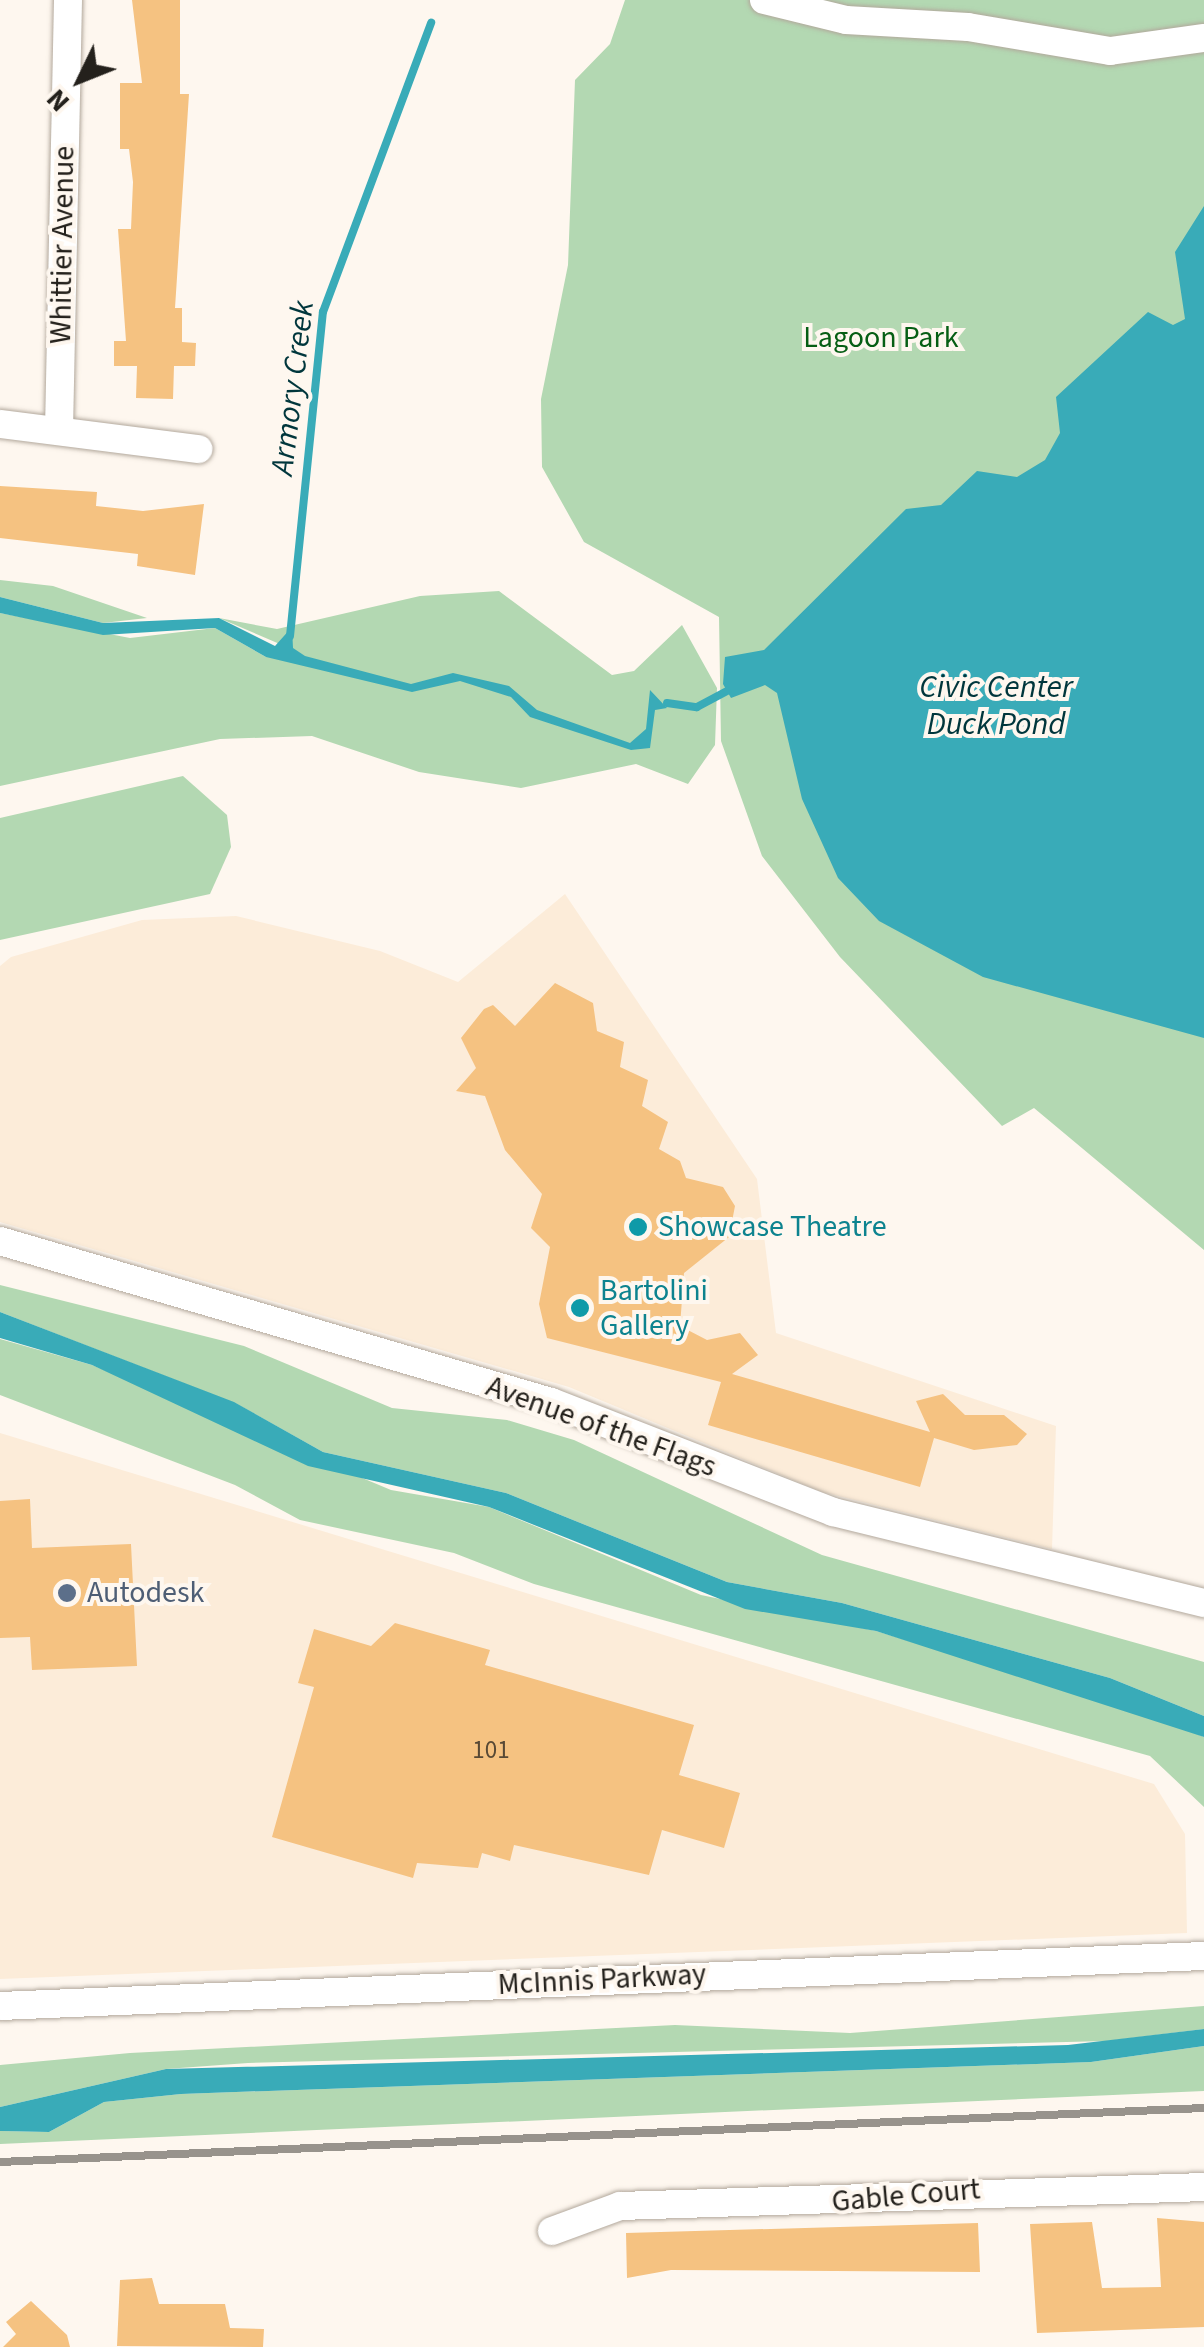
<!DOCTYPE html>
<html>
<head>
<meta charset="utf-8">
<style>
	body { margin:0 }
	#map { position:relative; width:1204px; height:2347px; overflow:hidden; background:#fef7ef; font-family:"Source Sans 3",sans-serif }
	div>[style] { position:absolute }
	.built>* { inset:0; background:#fcecd9 }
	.green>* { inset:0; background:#b3d8b2 }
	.water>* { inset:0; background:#39abb8 }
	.stream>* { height:8px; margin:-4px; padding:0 4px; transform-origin:4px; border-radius:4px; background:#39abb8 }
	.building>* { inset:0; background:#f5c281 }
	.roads { filter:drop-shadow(0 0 2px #b2a89c) drop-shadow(0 0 2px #b2a89c) }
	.street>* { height:28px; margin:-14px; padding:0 14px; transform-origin:14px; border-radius:14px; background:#fff }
	.rail>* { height:8px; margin:-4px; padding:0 4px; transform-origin:4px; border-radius:4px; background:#98938c }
	.dots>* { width:28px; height:28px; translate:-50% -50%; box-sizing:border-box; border:5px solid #fef7ef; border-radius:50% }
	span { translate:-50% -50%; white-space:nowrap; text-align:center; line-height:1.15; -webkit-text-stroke:8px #fef7ef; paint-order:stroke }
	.number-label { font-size:25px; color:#584935 }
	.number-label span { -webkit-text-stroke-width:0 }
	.street-label { font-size:30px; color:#24211c }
	.park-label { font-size:30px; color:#065e14 }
	.culture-label { font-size:30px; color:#0d838f }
	.left { translate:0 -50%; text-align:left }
	.service-label { font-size:30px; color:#4e5e75 }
	.water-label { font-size:32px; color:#00363c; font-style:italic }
	.north { position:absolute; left:30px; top:30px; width:100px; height:100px; -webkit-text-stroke:8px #fef7ef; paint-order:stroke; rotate:227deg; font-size:28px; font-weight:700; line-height:40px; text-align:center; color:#24211c }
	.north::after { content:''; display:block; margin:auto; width:35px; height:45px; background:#24211c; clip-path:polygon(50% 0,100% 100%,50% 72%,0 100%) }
</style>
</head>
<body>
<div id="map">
	<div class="built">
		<i style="clip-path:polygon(565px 894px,757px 1179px,776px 1333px,1056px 1426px,1052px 1549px,822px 1492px,569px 1387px,0 1222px,0 966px,11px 957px,142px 920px,236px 916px,380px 951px,458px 982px)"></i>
		<i style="clip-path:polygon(0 1433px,1154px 1784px,1185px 1834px,1187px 1933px,0 1979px)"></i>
	</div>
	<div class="green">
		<i style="clip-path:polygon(625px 0,1204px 0,1204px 1250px,1034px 1108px,1002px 1126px,840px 957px,762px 856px,721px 741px,719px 617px,584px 542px,542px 467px,541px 399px,568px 265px,575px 80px,610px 44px)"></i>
		<i style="clip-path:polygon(0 580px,53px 586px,147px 618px,103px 623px,0 597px)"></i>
		<i style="clip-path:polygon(499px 591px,612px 675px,634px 671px,682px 625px,717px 688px,715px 745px,688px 784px,636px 764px,521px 788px,419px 772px,312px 736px,220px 739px,0 786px,0 613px,130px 638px,215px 628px,266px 657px,282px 645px,219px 618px,277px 629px,420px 596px)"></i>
		<i style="clip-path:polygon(183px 776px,227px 815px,231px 847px,210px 894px,0 940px,0 818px)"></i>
		<i style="clip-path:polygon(0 1285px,244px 1346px,392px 1408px,507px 1420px,574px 1440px,822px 1555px,1204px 1662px,1204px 1716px,1110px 1678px,842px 1603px,727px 1582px,506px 1493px,323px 1452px,237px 1404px,0 1312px)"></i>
		<i style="clip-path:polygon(0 1339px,92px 1365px,391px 1490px,489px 1507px,701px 1595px,876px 1631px,1144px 1712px,1204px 1737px,1204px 1807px,1150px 1756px,534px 1584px,454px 1553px,300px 1520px,235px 1485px,0 1395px)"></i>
		<i style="clip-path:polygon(1204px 2006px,1204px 2029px,1107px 2041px,248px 2063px,166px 2069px,0 2107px,0 2065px,130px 2053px,675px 2025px,850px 2033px)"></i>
		<i style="clip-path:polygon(1204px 2046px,1204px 2091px,0 2144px,0 2131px,49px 2132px,104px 2102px,181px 2094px,1091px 2062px)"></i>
	</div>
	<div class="water">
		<i style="clip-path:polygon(1204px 206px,1204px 1038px,983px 977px,879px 921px,838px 878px,802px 799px,777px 693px,765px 685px,731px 698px,723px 684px,725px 657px,764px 650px,906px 509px,941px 505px,977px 471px,1017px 477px,1045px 460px,1060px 433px,1056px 397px,1148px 312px,1173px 325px,1185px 319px,1175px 252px)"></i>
		<i style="clip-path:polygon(0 597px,103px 623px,219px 618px,275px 646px,292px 627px,293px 648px,305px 656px,411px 684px,453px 673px,509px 686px,537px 710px,630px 743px,646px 729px,650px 690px,667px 708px,655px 710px,650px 748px,631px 750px,530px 717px,511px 697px,460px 681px,412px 692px,266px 657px,215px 628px,103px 635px,0 613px)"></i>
		<i style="clip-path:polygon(0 1312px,234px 1402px,323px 1452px,506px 1493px,727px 1582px,842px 1603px,1110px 1678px,1204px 1716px,1204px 1737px,876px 1631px,745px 1609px,489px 1507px,308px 1466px,92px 1365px,0 1338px)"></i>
		<i style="clip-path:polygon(1204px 2029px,1204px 2046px,1091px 2062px,181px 2094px,104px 2102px,49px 2132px,0 2131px,0 2107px,166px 2069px,1068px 2045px)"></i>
	</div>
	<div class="stream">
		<i style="left:290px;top:636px;width:326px;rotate:-84.2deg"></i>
		<i style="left:323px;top:312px;width:309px;rotate:-69.5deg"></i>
		<i style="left:667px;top:703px;width:30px;rotate:8deg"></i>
		<i style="left:697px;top:707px;width:34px;rotate:-28deg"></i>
	</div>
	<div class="building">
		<i style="clip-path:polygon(132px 0,180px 0,180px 94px,189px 94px,175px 308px,182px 308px,182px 342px,196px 343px,195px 366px,174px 366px,173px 399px,136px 398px,137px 366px,114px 366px,114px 341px,126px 341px,118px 229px,131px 229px,133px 182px,129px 149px,120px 149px,120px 83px,142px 83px)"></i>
		<i style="clip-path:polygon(0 486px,97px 492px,96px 506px,143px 511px,204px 504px,195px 575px,137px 566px,138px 554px,0 538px)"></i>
		<i style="clip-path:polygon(555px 983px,593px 1003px,597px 1031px,624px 1042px,620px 1067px,648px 1080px,642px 1106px,668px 1122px,659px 1149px,680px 1161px,686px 1178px,723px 1187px,735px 1206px,729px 1237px,684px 1273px,680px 1326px,707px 1340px,740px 1333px,758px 1355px,732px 1374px,930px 1432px,916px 1401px,943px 1394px,965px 1415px,1004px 1415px,1027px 1434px,1017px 1445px,974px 1450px,934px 1438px,920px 1487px,708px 1425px,721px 1382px,547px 1338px,539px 1304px,550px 1247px,531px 1228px,542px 1194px,505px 1150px,485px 1096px,456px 1091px,476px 1068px,461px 1038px,484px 1009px,493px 1005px,515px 1026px)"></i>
		<i style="clip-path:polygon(30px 1499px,32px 1548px,131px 1544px,137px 1666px,32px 1670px,30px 1637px,0 1638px,0 1501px)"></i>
		<i style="clip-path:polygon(395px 1623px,490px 1650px,485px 1665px,694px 1725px,679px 1775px,740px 1793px,724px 1848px,662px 1830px,649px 1875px,514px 1845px,510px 1861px,482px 1853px,478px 1868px,417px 1863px,413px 1878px,272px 1837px,314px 1687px,298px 1683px,314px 1629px,371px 1646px)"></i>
		<i style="clip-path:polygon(1157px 2218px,1204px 2222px,1204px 2327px,1037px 2333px,1030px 2224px,1092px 2222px,1102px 2288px,1161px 2287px)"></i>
		<i style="clip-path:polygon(978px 2223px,980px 2272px,671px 2270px,627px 2278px,626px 2233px)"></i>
		<i style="clip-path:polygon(152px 2278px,159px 2304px,225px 2304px,230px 2328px,264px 2329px,263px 2347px,117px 2346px,120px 2280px)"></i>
		<i style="clip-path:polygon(31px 2301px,67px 2335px,70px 2347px,3px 2347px,16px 2334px,6px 2322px)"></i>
	</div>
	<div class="roads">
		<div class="street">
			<i style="left:764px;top:0;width:84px;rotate:13.7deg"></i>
			<i style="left:846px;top:20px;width:122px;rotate:3.3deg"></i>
			<i style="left:968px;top:27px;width:144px;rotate:9.6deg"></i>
			<i style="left:1110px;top:51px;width:95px;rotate:-7.9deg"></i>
			<i style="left:0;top:424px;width:200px;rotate:7.2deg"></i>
			<i style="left:59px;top:430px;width:430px;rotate:-88.8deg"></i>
			<i style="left:0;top:1241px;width:574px;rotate:16.29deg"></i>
			<i style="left:551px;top:1402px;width:303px;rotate:21.3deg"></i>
			<i style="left:833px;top:1512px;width:382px;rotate:13.8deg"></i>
			<i style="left:0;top:2006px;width:1205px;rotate:-2.38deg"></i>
			<i style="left:552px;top:2231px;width:72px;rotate:-20.2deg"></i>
			<i style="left:620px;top:2206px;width:584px;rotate:-1.86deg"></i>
		</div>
	</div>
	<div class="rail">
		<i style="left:0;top:2162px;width:1205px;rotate:-2.57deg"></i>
	</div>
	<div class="dots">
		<i style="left:638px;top:1227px;background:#0f9aa8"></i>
		<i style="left:580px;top:1308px;background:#0f9aa8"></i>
		<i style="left:67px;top:1593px;background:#5c6f8a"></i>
	</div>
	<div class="number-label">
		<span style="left:491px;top:1750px">101</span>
	</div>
	<div class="street-label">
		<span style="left:63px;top:245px;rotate:-89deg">Whittier Avenue</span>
		<span style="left:601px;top:1427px;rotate:20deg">Avenue of the Flags</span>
		<span style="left:602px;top:1980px;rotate:-3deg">McInnis Parkway</span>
		<span style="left:906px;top:2196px;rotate:-5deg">Gable Court</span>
	</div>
	<div class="park-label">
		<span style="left:881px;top:338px">Lagoon Park</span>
	</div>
	<div class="culture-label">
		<span class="left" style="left:658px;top:1227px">Showcase Theatre</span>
		<span class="left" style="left:600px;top:1308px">Bartolini<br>Gallery</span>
	</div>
	<div class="service-label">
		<span class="left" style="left:87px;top:1593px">Autodesk</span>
	</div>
	<div class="water-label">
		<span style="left:293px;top:388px;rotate:-83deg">Armory Creek</span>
		<span style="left:996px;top:706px">Civic Center<br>Duck Pond</span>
	</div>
	<div class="north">N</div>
</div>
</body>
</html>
